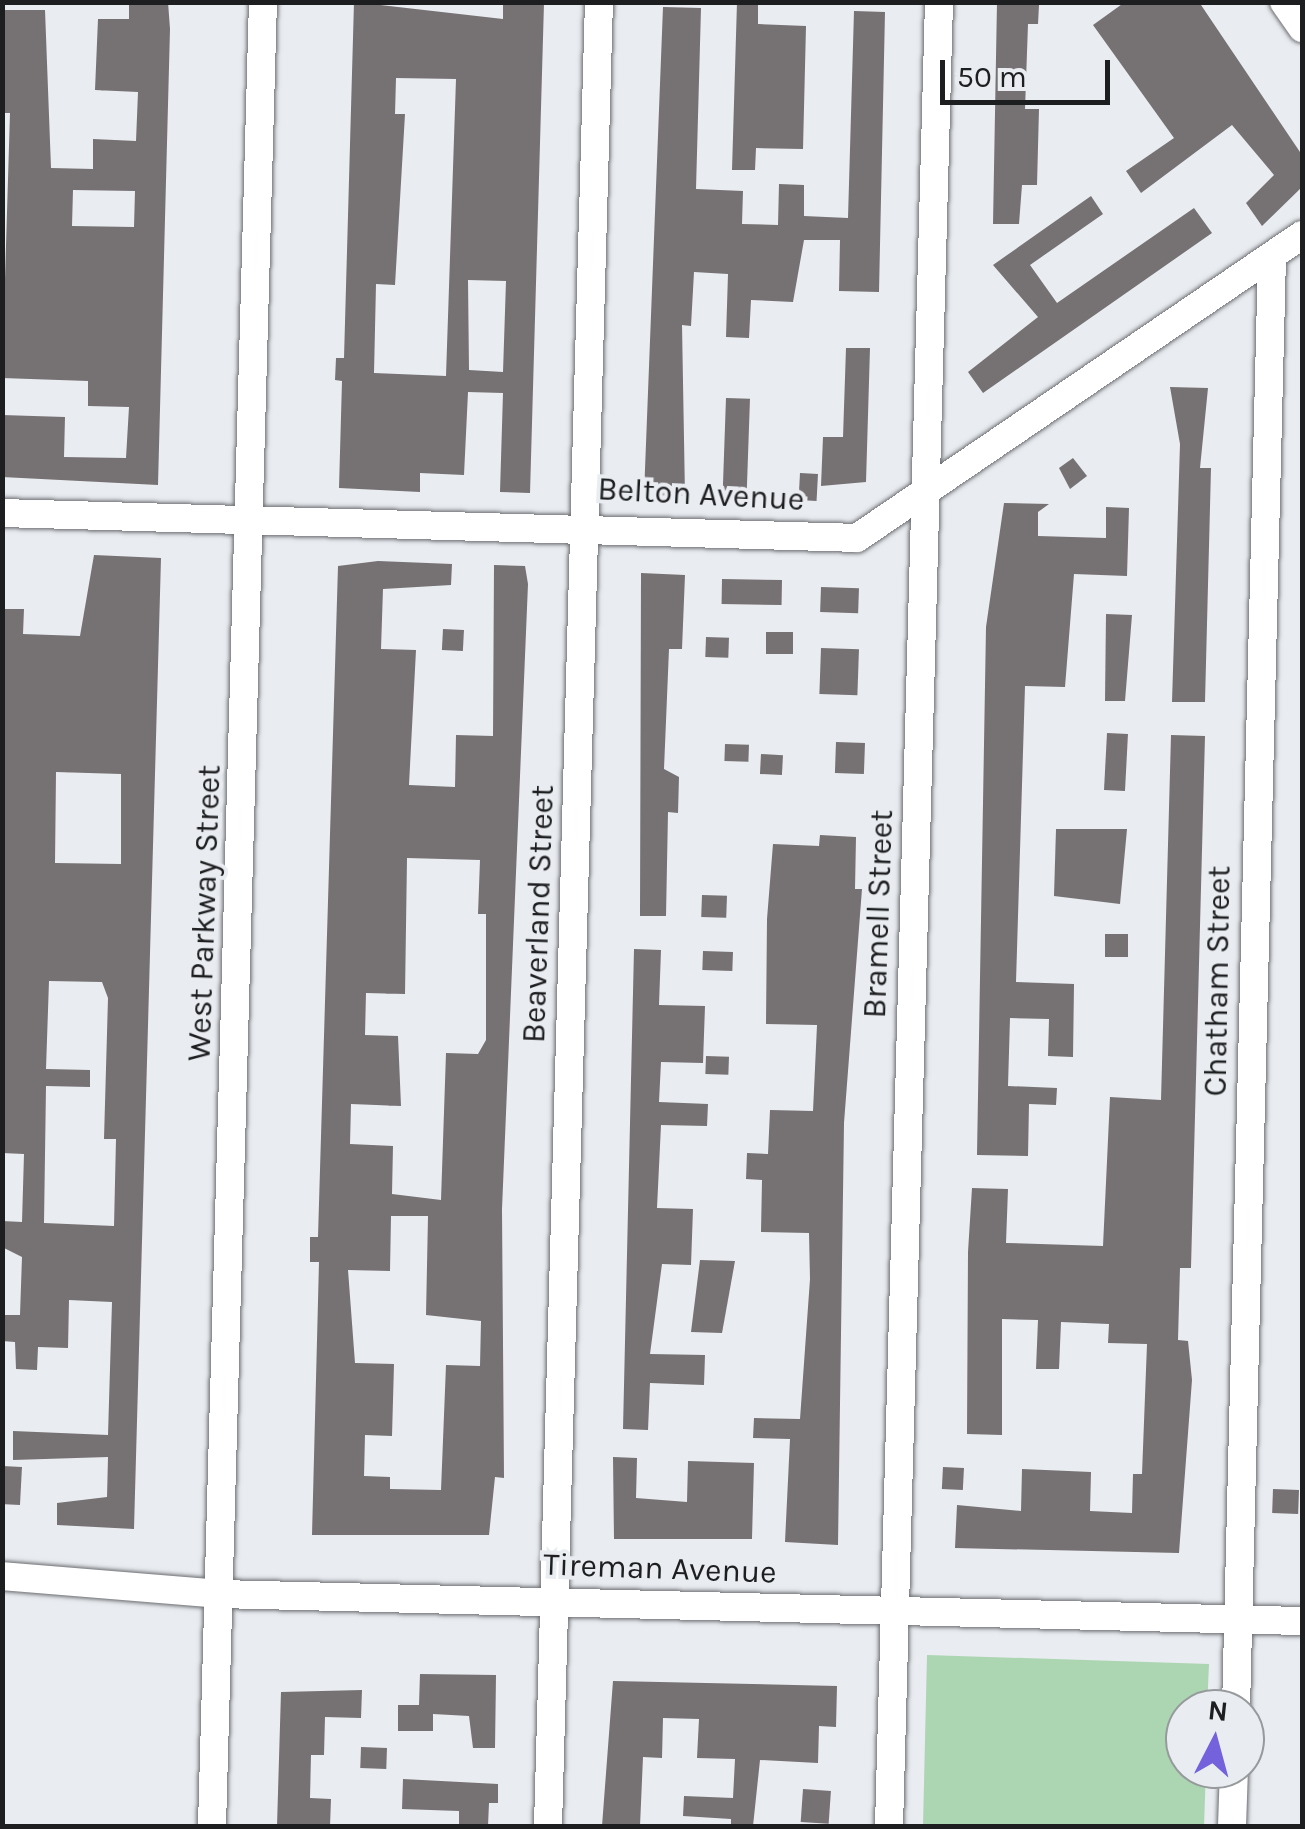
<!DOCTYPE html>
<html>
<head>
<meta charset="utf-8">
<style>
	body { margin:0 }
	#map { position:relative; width:1305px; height:1829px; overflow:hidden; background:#e9ecf0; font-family:Karla,sans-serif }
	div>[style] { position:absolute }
	.green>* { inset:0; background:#acd5b1 }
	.building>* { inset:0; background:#767173; transform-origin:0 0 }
	.roads { filter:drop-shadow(0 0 2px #6b6d71) drop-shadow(0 0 2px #6b6d71) }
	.minor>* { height:28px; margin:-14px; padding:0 14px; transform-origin:14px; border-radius:14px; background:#fff }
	span { translate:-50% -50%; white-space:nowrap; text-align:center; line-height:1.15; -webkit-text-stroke:8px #e9ecf0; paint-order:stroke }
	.street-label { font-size:32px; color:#1d1e20 }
	.frame { position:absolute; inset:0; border:5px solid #1d1e20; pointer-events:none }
	.north { position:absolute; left:1165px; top:1689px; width:100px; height:100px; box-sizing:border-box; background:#e9ecf0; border:2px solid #979a9d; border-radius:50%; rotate:6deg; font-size:28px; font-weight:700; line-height:40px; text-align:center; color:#1d1e20 }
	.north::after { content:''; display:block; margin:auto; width:35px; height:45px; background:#7462dc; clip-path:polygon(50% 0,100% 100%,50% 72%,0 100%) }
	.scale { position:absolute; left:940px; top:60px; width:170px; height:45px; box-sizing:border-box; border:5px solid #1d1e20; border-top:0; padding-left:12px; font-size:30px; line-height:35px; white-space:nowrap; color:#1d1e20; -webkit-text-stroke:8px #e9ecf0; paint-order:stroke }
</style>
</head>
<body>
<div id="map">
	<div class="green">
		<i style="clip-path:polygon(927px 1655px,1209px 1664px,1207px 1709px,1185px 1709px,1185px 1769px,1206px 1769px,1204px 1826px,923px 1826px)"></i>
	</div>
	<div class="building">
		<i style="clip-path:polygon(evenodd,129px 2px,168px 2px,170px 29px,158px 485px,2px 477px,2px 415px,65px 417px,64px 457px,126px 458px,129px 407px,88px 406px,88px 381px,2px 378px,10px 113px,2px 113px,2px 10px,45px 10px,51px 168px,93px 169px,93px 139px,136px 141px,138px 92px,95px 90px,98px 19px,129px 19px,129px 2px,73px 190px,135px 191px,134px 227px,72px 226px,73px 190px)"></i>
		<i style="clip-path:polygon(evenodd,354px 2px,503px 19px,503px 2px,544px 3px,530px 493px,500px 492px,503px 393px,468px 392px,464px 475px,420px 473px,420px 492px,339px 488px,342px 381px,335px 380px,336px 358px,344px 358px,354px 2px,396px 78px,456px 79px,446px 376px,374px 373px,376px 284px,395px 285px,405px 114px,395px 114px,396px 78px,354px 2px,468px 280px,506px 281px,503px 372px,469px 370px,468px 280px)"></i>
		<i style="clip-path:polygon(737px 2px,758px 2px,758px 24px,806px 26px,803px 149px,756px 148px,755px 170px,732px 170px)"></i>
		<i style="clip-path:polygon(997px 2px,1039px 5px,1038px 24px,1028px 24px,1025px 109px,1039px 109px,1037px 185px,1022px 185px,1019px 224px,993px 224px)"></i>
		<i style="clip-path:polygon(1125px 2px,1199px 2px,1302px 155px,1302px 187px,1262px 226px,1246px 203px,1274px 175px,1232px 125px,1141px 193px,1126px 171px,1174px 138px,1093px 25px)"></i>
		<i style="clip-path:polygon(663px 7px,701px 8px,696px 189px,743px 191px,742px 224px,778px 225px,779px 184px,804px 185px,804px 216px,848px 218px,854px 11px,885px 12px,879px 292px,839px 291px,840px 240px,804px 240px,793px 302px,751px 300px,749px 338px,726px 337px,728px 274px,694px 272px,691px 326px,682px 325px,685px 496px,644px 495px)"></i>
		<i style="clip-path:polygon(1091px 196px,1103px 214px,1030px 265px,1057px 303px,1194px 208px,1212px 233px,983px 393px,968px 372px,1038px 317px,993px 265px)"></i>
		<i style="clip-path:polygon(846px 348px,870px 348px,866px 482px,821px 486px,823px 437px,843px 437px)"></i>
		<i style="clip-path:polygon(1170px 387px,1208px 388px,1200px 468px,1211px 468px,1205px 702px,1172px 702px,1180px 444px)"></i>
		<i style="left:726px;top:398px;width:24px;height:100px;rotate:2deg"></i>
		<i style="clip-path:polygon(1073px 458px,1087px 476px,1070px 489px,1059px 468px)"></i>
		<i style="left:800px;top:473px;width:18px;height:27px;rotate:3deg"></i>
		<i style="clip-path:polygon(1004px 503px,1049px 504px,1038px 512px,1038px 536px,1106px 538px,1106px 507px,1129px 508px,1127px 576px,1074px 574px,1065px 687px,1025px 686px,1016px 982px,1074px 984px,1073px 1057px,1048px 1056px,1049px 1019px,1010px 1018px,1008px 1086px,1057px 1088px,1056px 1105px,1029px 1104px,1028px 1156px,977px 1155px,986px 627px)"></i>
		<i style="clip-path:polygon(evenodd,94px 555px,161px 558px,134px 1529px,57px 1525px,57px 1503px,107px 1497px,108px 1457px,13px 1460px,13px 1431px,108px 1435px,112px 1302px,69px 1300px,68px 1348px,38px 1347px,37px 1370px,16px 1369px,15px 1342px,2px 1341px,2px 1315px,20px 1315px,22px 1257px,2px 1247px,2px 1221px,22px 1222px,24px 1154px,2px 1153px,2px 609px,24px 609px,23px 634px,80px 636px,94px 555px,56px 772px,121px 774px,121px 864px,55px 863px,56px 772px,94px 555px,49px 981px,102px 982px,108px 998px,104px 1139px,116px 1139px,114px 1226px,44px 1223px,46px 1086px,90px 1087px,90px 1070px,46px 1069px,49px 981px)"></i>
		<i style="clip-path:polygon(evenodd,378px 561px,452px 564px,451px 585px,383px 589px,381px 649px,416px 650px,409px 785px,455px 787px,456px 735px,493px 736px,494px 565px,525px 566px,528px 584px,502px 1209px,504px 1478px,495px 1477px,489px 1535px,312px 1535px,319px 1262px,310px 1262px,310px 1237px,318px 1237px,338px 566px,378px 561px,407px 858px,480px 860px,478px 914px,486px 914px,486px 1040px,478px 1054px,446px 1053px,441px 1200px,392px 1194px,393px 1146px,350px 1144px,351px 1104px,401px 1106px,398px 1036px,365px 1035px,366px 993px,405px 994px,407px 858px,378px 561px,391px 1216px,428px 1216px,426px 1315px,481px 1321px,480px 1366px,446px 1365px,441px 1490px,390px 1489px,390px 1477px,364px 1476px,365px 1435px,392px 1436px,394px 1364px,355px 1363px,348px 1270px,390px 1271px,391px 1216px)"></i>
		<i style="clip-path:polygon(641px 573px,685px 575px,682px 649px,669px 649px,664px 769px,679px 777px,678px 813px,668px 812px,666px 916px,640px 916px)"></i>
		<i style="left:722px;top:579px;width:60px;height:25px;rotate:1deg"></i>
		<i style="left:821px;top:587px;width:38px;height:25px;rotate:2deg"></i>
		<i style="clip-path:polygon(1106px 614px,1132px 615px,1125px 701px,1105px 701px)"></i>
		<i style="left:443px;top:629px;width:21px;height:21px;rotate:3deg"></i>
		<i style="left:766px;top:632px;width:27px;height:22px"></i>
		<i style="left:706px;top:637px;width:23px;height:20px;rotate:2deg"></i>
		<i style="left:821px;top:648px;width:38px;height:46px;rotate:2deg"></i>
		<i style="left:1107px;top:733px;width:21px;height:57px;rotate:3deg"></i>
		<i style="clip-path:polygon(1171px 735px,1205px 736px,1191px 1268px,1180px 1268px,1178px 1340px,1188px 1341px,1192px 1380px,1179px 1553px,955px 1548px,957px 1505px,1021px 1511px,1022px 1469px,1091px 1472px,1090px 1511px,1132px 1513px,1133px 1474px,1142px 1474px,1147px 1344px,1108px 1343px,1109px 1324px,1061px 1322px,1059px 1369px,1036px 1369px,1038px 1320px,1002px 1319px,1002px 1435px,967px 1434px,968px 1252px,972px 1188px,1008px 1189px,1006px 1243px,1103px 1246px,1110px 1097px,1161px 1100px)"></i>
		<i style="left:836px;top:742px;width:29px;height:31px;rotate:2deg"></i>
		<i style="left:725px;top:744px;width:24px;height:17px;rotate:2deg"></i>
		<i style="left:761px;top:754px;width:22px;height:20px;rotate:3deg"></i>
		<i style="clip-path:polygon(1056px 829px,1127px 829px,1120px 904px,1054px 896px)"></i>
		<i style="clip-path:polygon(820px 835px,856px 837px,855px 889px,862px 889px,844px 1123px,838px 1545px,785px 1542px,790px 1439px,753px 1438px,754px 1418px,800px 1419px,810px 1279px,809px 1233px,761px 1232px,762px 1180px,746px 1179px,747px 1153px,768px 1154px,770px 1110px,813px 1111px,817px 1025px,766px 1024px,767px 919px,773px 844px,819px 846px)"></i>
		<i style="left:702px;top:895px;width:25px;height:22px;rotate:2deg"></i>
		<i style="left:1105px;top:934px;width:23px;height:23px"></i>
		<i style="clip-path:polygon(634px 949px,661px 950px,659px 1005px,705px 1006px,703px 1063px,661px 1062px,659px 1102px,708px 1104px,707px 1126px,661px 1125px,657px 1208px,693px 1209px,691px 1265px,662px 1264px,650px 1354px,705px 1355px,704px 1385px,650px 1383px,648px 1430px,623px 1429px)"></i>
		<i style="left:703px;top:951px;width:30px;height:19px;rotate:2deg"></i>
		<i style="left:706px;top:1056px;width:23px;height:18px;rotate:2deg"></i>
		<i style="clip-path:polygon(700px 1260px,735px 1261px,722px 1333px,691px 1332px)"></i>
		<i style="clip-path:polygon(613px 1457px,637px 1458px,636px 1498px,687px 1502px,688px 1461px,754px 1463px,752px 1539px,614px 1539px)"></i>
		<i style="left:2px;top:1466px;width:20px;height:38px;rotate:3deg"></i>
		<i style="left:943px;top:1467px;width:21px;height:22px;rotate:3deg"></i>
		<i style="left:1273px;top:1489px;width:26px;height:24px;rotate:2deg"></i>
		<i style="clip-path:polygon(420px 1674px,496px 1675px,495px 1748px,473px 1748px,469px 1716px,433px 1714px,433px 1731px,398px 1731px,398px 1705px,419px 1705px)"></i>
		<i style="clip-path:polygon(613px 1681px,837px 1686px,836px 1727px,819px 1726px,818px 1763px,760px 1760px,753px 1826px,731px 1826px,731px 1819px,683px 1816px,684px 1796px,733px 1798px,735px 1759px,697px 1758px,699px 1719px,663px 1718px,662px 1758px,643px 1757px,640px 1826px,602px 1826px)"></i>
		<i style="clip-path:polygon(362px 1690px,361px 1718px,325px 1717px,324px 1755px,311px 1755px,310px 1798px,331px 1799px,330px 1826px,277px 1826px,281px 1692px)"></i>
		<i style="left:361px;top:1747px;width:26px;height:21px;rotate:2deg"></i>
		<i style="clip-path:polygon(403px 1779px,498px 1784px,498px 1803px,489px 1803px,488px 1826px,459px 1826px,459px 1811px,402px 1809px)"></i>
		<i style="left:803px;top:1789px;width:28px;height:33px;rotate:4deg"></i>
	</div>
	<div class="roads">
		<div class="minor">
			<i style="left:1284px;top:2px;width:32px;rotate:55deg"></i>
			<i style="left:2px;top:513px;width:855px;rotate:1.67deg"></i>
			<i style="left:857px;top:538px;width:538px;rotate:-34.25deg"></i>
			<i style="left:2px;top:1576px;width:218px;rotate:4.7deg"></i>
			<i style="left:219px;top:1594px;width:1083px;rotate:1.43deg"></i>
			<i style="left:1236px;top:1709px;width:1453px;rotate:-88.58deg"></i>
			<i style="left:212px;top:1826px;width:1825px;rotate:-88.4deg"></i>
			<i style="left:548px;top:1826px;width:1825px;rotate:-88.4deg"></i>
			<i style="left:889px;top:1826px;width:1825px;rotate:-88.43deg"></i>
			<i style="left:1232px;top:1826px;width:57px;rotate:-88deg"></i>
		</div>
	</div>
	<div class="street-label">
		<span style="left:701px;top:495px;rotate:3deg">Belton Avenue</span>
		<span style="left:205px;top:913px;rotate:-88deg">West Parkway Street</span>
		<span style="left:539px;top:914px;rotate:-88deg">Beaverland Street</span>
		<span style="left:879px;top:914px;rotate:-88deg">Bramell Street</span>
		<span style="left:1218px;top:981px;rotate:-89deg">Chatham Street</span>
		<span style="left:660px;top:1569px;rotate:2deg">Tireman Avenue</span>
	</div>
	<div class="frame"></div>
	<div class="north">N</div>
	<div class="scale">50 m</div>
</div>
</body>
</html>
